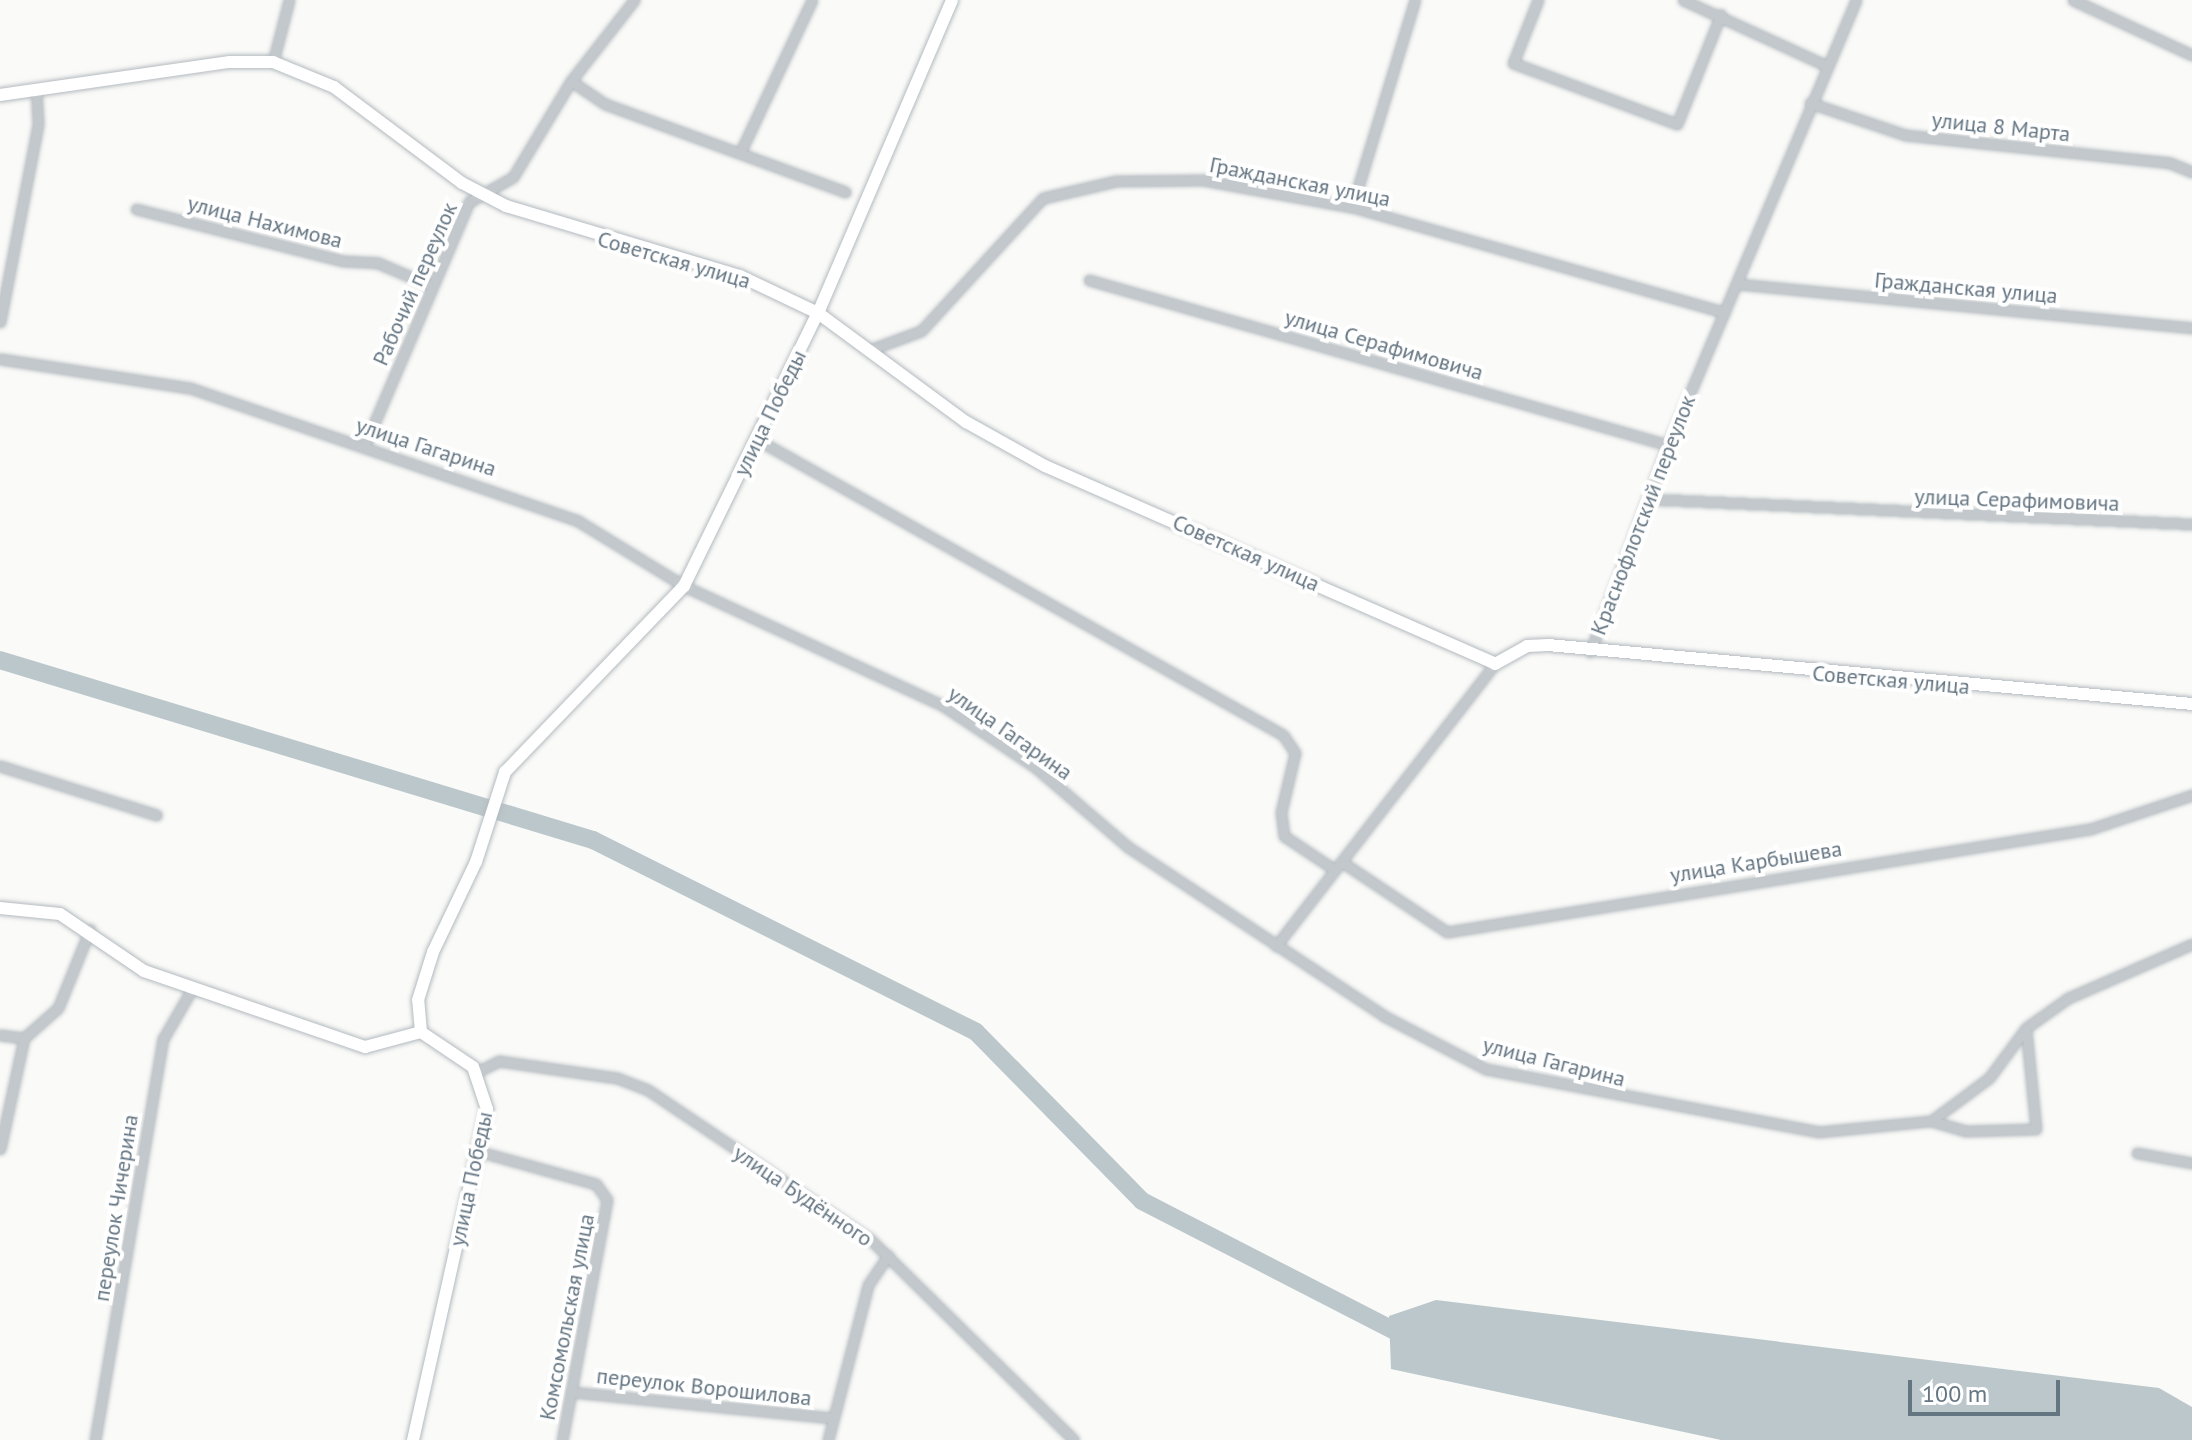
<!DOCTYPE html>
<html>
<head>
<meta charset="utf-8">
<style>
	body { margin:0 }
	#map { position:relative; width:2192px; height:1440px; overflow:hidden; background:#fafaf8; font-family:"PT Sans",sans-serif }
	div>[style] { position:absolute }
	.water>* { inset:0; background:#bbc7cb }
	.river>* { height:18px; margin:-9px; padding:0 9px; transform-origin:9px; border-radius:9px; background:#bbc7cb }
	.roads { filter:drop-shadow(0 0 2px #b3babf) drop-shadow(0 0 2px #b3babf) }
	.street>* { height:9px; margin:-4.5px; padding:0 4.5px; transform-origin:4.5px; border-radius:4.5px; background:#c3c8cc }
	.secondary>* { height:12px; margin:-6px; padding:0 6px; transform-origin:6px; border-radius:6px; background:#fff }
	span { translate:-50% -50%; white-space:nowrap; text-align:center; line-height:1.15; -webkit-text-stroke:8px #fff; paint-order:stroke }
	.street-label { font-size:22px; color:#657683 }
	.scale { position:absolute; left:1908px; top:1380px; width:152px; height:36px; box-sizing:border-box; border:4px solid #657683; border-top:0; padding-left:10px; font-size:24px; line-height:28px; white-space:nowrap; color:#657683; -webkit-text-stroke:6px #fff; paint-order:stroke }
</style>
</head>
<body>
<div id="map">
	<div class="water">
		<i style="clip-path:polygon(1436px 1300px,2159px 1388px,2192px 1407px,2192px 1440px,1721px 1440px,1391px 1369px,1389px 1316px)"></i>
	</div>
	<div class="river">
		<i style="left:0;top:660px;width:620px;rotate:16.89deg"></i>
		<i style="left:593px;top:840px;width:428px;rotate:26.6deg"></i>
		<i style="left:976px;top:1032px;width:237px;rotate:45.5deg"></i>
		<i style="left:1142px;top:1201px;width:305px;rotate:27.2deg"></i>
	</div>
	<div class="roads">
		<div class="street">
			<i style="left:1538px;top:0;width:68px;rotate:111.6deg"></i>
			<i style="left:1513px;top:63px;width:175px;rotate:20.4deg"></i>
			<i style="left:1677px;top:124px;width:118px;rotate:-68.2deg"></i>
			<i style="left:1683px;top:0;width:154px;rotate:24.6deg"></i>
			<i style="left:2073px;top:0;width:131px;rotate:24.8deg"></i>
			<i style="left:273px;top:62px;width:64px;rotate:-75.5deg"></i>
			<i style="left:571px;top:81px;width:41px;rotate:34.1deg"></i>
			<i style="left:605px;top:104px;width:256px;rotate:20.1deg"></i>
			<i style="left:1810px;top:103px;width:100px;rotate:18.6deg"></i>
			<i style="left:1905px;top:135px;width:266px;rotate:6deg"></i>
			<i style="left:2170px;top:163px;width:24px;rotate:22deg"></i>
			<i style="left:740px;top:153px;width:169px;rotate:-64.8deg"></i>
			<i style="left:1352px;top:207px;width:216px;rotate:-73.1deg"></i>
			<i style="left:136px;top:209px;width:213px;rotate:14.1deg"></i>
			<i style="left:343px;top:261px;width:35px;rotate:3deg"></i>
			<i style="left:378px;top:263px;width:56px;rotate:22.9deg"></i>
			<i style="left:1089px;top:280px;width:602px;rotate:15.91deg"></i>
			<i style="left:1737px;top:284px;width:457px;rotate:5.5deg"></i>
			<i style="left:0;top:322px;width:202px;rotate:-79.1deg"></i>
			<i style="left:38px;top:124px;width:33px;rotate:-93deg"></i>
			<i style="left:872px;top:349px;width:52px;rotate:-20.2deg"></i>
			<i style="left:921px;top:331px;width:180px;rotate:-47.5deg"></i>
			<i style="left:1043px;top:198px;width:75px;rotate:-13.1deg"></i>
			<i style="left:1116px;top:181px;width:87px;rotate:-0.7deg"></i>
			<i style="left:1203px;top:180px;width:151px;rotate:10.3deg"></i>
			<i style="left:1352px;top:207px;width:387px;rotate:15.8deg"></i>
			<i style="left:0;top:359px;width:192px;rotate:8.7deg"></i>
			<i style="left:190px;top:388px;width:410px;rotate:18.9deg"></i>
			<i style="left:578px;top:521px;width:124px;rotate:31.5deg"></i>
			<i style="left:684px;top:586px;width:284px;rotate:24.8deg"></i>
			<i style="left:942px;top:705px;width:112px;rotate:33.7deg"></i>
			<i style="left:1035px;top:767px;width:123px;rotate:40.7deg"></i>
			<i style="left:1128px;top:847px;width:307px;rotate:33.4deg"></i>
			<i style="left:1384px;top:1016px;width:115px;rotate:27.5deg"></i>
			<i style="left:1486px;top:1069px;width:338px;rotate:10.7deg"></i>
			<i style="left:1818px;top:1132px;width:114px;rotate:-5.6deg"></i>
			<i style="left:1931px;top:1121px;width:72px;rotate:-36.6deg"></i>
			<i style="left:1989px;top:1078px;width:62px;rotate:-53.5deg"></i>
			<i style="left:2026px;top:1028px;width:52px;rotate:-35.5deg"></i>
			<i style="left:2068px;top:998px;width:135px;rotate:-23.5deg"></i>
			<i style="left:758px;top:440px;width:602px;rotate:29.33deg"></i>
			<i style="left:1283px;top:735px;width:22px;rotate:56deg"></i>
			<i style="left:1295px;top:753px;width:61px;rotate:103.3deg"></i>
			<i style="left:1281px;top:812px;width:24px;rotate:83deg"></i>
			<i style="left:1284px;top:836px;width:61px;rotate:33.7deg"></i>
			<i style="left:364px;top:447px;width:267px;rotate:-66.8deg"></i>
			<i style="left:469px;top:202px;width:51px;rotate:-29.6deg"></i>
			<i style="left:513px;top:177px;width:112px;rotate:-58.9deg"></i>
			<i style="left:571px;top:81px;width:103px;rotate:-52.1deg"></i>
			<i style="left:1649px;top:499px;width:544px;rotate:2.64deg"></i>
			<i style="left:1590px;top:652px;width:221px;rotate:-69.4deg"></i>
			<i style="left:1668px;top:445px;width:483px;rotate:-67.1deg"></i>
			<i style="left:0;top:766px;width:164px;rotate:17.4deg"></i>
			<i style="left:1342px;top:862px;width:126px;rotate:33.7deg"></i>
			<i style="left:1447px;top:932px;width:651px;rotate:-9.1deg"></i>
			<i style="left:2090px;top:829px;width:108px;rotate:-18.4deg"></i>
			<i style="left:1276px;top:946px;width:357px;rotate:-52.2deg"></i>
			<i style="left:0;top:1035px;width:24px;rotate:7deg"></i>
			<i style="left:477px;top:1072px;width:25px;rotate:-27deg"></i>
			<i style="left:499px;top:1061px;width:119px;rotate:8.2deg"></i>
			<i style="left:617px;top:1078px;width:33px;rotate:21deg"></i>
			<i style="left:648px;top:1090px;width:267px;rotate:33.9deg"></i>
			<i style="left:870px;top:1239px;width:286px;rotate:44.6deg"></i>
			<i style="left:1931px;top:1121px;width:35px;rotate:16deg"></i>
			<i style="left:1965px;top:1131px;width:71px;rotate:-1.6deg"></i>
			<i style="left:2036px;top:1129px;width:101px;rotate:-95.7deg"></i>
			<i style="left:0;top:1149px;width:114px;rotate:-77.8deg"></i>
			<i style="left:24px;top:1038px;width:45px;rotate:-41.4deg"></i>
			<i style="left:58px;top:1008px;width:85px;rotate:-67.9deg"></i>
			<i style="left:477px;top:1151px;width:123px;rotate:15.5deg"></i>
			<i style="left:596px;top:1184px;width:19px;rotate:55deg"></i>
			<i style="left:607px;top:1200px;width:244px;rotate:100.6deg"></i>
			<i style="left:2137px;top:1153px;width:56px;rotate:10.3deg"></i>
			<i style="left:571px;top:1392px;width:263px;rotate:5.7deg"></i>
			<i style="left:95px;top:1440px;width:407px;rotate:-80.4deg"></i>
			<i style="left:163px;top:1039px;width:58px;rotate:-59.9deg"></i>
			<i style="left:828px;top:1440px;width:160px;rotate:-75.5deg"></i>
			<i style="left:868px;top:1285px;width:36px;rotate:-56deg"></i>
		</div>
		<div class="secondary">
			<i style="left:0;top:95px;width:232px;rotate:-8.2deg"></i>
			<i style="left:230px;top:62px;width:43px"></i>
			<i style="left:273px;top:62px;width:66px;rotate:22.3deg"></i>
			<i style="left:334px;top:87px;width:160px;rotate:36.9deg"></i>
			<i style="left:462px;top:183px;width:50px;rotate:27.6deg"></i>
			<i style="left:506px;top:206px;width:244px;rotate:16.7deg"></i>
			<i style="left:740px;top:276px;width:86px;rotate:25.4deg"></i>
			<i style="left:818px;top:313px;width:184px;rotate:36.4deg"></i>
			<i style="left:966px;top:422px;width:90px;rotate:29.1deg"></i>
			<i style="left:1045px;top:466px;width:492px;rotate:23.7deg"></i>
			<i style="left:1495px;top:664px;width:37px;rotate:-29deg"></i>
			<i style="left:1527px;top:646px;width:21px;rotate:-3deg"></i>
			<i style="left:1548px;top:645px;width:647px;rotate:5.23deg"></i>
			<i style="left:0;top:908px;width:60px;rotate:5.7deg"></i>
			<i style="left:60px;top:914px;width:102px;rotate:34.2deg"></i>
			<i style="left:144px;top:971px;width:234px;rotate:19deg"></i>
			<i style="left:365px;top:1047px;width:58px;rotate:-15deg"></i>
			<i style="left:413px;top:1440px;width:339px;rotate:-77.4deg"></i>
			<i style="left:487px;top:1109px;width:44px;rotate:-108.4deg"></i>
			<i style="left:473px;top:1067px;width:63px;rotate:-146.1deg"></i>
			<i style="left:421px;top:1032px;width:32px;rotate:-95deg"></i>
			<i style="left:418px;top:1000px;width:50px;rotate:-72.6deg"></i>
			<i style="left:433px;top:952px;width:100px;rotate:-64.5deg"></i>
			<i style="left:476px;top:862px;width:95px;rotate:-72.1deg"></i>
			<i style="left:505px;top:772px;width:258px;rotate:-46.1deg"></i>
			<i style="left:684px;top:586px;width:304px;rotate:-63.9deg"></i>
			<i style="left:818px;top:313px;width:340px;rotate:-66.8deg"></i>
		</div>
	</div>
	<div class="street-label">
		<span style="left:2001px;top:127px;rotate:6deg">улица 8 Марта</span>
		<span style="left:1300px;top:182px;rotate:11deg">Гражданская улица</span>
		<span style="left:265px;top:222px;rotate:14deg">улица Нахимова</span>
		<span style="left:674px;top:260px;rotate:16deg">Советская улица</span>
		<span style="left:415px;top:284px;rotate:-66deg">Рабочий переулок</span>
		<span style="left:1966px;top:288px;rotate:5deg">Гражданская улица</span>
		<span style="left:1384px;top:345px;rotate:16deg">улица Серафимовича</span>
		<span style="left:770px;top:413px;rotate:-64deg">улица Победы</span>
		<span style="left:426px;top:447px;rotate:18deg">улица Гагарина</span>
		<span style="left:2017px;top:500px;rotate:2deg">улица Серафимовича</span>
		<span style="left:1643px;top:515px;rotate:-69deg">Краснофлотский переулок</span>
		<span style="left:1246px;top:553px;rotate:24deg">Советская улица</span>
		<span style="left:1891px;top:680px;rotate:5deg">Советская улица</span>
		<span style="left:1010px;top:733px;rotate:35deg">улица Гагарина</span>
		<span style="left:1756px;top:862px;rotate:-9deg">улица Карбышева</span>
		<span style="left:1554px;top:1062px;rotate:14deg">улица Гагарина</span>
		<span style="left:471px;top:1179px;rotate:-78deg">улица Победы</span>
		<span style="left:803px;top:1196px;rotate:34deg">улица Будённого</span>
		<span style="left:116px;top:1208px;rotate:-81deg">переулок Чичерина</span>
		<span style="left:567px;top:1317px;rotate:-79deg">Комсомольская улица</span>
		<span style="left:704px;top:1387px;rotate:6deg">переулок Ворошилова</span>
	</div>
	<div class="scale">100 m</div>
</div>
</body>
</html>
